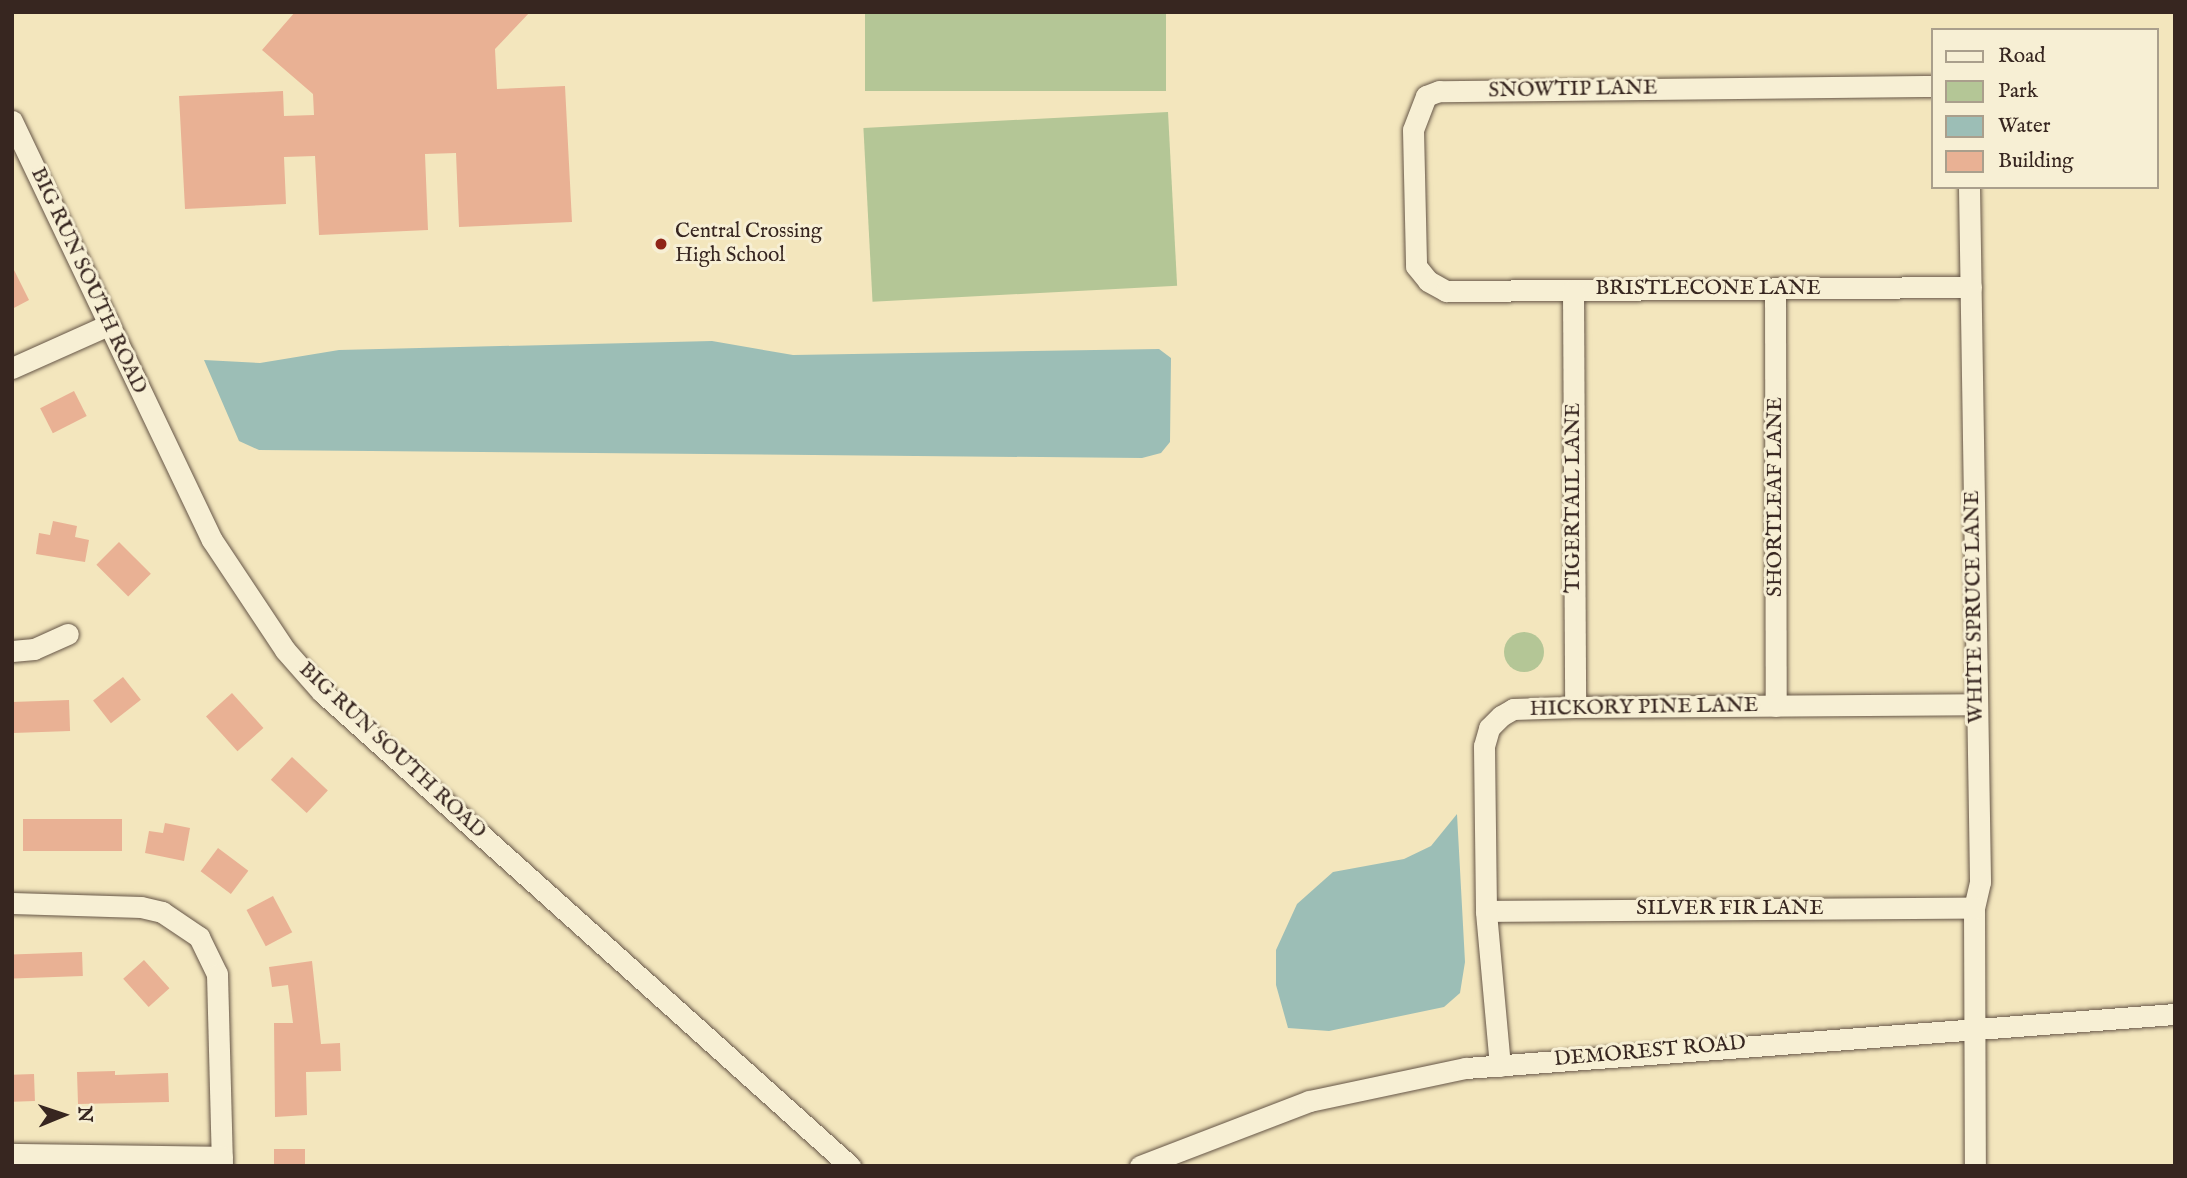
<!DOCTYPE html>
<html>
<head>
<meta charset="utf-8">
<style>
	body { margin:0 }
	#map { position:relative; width:2187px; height:1178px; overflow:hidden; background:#f3e6bd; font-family:"IM FELL English",serif }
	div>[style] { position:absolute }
	.green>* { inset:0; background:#b4c696; transform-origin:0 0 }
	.round { border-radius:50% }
	.water>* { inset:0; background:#9cbeb6 }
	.building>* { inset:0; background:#e9b194; transform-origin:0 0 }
	.roads { filter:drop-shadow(0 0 2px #665647) drop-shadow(0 0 2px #665647) }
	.minor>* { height:21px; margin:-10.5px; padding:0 10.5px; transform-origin:10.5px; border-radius:10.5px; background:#f7efd4 }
	.dots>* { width:19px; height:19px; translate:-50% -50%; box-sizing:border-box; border:4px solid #f7efd4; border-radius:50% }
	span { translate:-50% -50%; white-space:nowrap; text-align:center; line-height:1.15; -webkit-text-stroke:6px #f7efd4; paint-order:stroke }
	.street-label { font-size:21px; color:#372620 }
	.poi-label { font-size:21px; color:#372620 }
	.left { translate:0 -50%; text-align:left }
	.frame { position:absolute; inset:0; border:14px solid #372620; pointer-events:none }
	.legend { position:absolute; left:1931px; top:28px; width:228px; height:161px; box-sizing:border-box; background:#f7efd4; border:2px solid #aa9f8c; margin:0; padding:9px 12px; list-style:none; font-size:21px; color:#372620 }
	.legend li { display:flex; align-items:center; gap:14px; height:35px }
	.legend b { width:35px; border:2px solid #aa9f8c }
	.north { position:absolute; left:28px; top:1080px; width:70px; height:70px; -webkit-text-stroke:5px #f7efd4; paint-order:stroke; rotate:88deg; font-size:19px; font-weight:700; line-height:28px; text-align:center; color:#372620 }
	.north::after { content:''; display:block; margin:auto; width:24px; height:32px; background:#372620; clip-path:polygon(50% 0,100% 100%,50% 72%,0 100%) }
</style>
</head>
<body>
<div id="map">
	<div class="green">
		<i style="left:865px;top:12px;width:301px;height:79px"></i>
		<i style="left:1168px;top:112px;width:174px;height:305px;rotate:87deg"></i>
		<i class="round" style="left:1504px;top:632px;width:40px;height:40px"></i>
	</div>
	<div class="water">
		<i style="clip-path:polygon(712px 341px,793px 355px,1159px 349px,1171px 358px,1170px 442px,1161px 453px,1142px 458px,259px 450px,239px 441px,204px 360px,260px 363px,339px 350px)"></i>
		<i style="clip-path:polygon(1457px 814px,1465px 962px,1460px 993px,1444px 1007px,1329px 1031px,1288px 1028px,1276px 985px,1276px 950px,1297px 904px,1333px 872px,1404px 859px,1431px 846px)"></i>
	</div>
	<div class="building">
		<i style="clip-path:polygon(295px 12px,530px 12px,495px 49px,497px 89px,565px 86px,572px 222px,459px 227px,456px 153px,425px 154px,428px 230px,319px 235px,315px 156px,284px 157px,286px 204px,185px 209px,179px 96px,283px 91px,284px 116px,314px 115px,313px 94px,262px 50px)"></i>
		<i style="clip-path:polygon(12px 266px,29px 300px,12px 309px)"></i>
		<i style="left:74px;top:391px;width:28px;height:38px;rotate:63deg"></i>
		<i style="clip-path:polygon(53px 521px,77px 526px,75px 537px,89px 540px,85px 562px,36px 554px,39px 533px,50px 535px)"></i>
		<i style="left:119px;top:542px;width:45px;height:32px;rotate:45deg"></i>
		<i style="left:123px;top:677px;width:29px;height:38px;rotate:52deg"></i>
		<i style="left:232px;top:693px;width:47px;height:35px;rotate:48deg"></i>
		<i style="left:69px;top:700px;width:31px;height:57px;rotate:88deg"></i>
		<i style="left:292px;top:757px;width:49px;height:31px;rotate:43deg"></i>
		<i style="left:122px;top:819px;width:32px;height:99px;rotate:90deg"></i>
		<i style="clip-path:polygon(165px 823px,190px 828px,184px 861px,145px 853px,149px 831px,163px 833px)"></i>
		<i style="left:218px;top:848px;width:38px;height:29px;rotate:37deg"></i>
		<i style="left:273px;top:896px;width:41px;height:30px;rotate:62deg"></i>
		<i style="left:82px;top:952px;width:24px;height:70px;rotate:88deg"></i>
		<i style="left:144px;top:960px;width:38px;height:28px;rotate:48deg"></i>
		<i style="clip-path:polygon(312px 961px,321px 1044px,340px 1043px,341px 1071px,306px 1072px,307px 1115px,275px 1117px,274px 1023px,293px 1023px,288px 985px,272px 987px,269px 967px)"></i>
		<i style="clip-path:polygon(115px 1071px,115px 1075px,168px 1073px,169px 1102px,78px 1104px,77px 1072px)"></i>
		<i style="left:34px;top:1074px;width:27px;height:22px;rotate:88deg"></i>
		<i style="left:305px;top:1149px;width:17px;height:31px;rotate:90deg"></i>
	</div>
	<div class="roads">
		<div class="minor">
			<i style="left:1933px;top:86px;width:494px;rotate:179.4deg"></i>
			<i style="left:1439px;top:91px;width:14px;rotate:159deg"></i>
			<i style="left:1426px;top:96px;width:36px;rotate:111deg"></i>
			<i style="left:1413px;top:130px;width:136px;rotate:88.7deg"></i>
			<i style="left:1416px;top:266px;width:19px;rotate:51deg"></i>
			<i style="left:1428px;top:281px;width:21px;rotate:29deg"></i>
			<i style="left:1446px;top:291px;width:525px;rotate:-0.44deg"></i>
			<i style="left:12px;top:121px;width:464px;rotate:64.5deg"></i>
			<i style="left:212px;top:540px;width:132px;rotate:56.4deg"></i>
			<i style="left:285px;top:650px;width:56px;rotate:48.6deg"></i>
			<i style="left:322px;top:692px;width:710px;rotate:41.92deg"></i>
			<i style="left:1969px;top:187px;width:695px;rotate:89.09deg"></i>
			<i style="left:1980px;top:882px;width:27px;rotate:103deg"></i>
			<i style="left:1974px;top:908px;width:258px;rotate:89.8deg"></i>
			<i style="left:1775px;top:288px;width:418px;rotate:89.9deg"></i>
			<i style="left:1573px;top:290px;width:417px;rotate:89.7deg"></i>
			<i style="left:12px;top:368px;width:105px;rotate:-24.1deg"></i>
			<i style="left:12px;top:651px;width:22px;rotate:-5deg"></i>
			<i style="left:34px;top:649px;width:37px;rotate:-24deg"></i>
			<i style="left:12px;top:903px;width:129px;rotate:1.8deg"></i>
			<i style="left:141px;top:907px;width:22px;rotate:13deg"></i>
			<i style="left:162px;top:912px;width:45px;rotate:34deg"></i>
			<i style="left:199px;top:937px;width:41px;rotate:64.1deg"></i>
			<i style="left:217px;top:974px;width:192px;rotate:88.5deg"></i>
			<i style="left:1486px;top:911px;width:488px;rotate:-0.4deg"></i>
			<i style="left:1500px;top:1066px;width:156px;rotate:-95.2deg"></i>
			<i style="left:1486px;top:911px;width:165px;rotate:-90.7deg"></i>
			<i style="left:1484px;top:746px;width:19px;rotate:-74deg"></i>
			<i style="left:1489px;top:728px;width:17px;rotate:-45deg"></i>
			<i style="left:1501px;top:716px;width:14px;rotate:-30deg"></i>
			<i style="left:1513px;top:709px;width:62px;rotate:-1.8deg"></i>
			<i style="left:1575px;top:707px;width:401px;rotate:-0.4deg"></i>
			<i style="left:12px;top:1154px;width:210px;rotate:0.8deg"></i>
			<i style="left:1140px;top:1166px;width:181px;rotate:-21deg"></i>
			<i style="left:1309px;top:1101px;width:160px;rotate:-11.9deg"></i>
			<i style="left:1466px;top:1068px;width:711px;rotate:-4.36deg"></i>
		</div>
	</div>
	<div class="dots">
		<i style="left:661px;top:244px;background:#8f2418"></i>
	</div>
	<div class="street-label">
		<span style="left:1573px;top:90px;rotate:-1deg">SNOWTIP LANE</span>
		<span style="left:88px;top:281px;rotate:65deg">BIG RUN SOUTH ROAD</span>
		<span style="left:1708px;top:289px">BRISTLECONE LANE</span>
		<span style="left:1776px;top:497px;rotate:-90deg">SHORTLEAF LANE</span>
		<span style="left:1574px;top:498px;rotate:-90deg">TIGERTAIL LANE</span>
		<span style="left:1975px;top:607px;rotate:-91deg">WHITE SPRUCE LANE</span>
		<span style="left:1644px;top:708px;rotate:-1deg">HICKORY PINE LANE</span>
		<span style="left:392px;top:751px;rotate:43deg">BIG RUN SOUTH ROAD</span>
		<span style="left:1730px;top:909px">SILVER FIR LANE</span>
		<span style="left:1650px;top:1052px;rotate:-5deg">DEMOREST ROAD</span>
	</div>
	<div class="poi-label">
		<span class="left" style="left:675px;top:244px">Central Crossing<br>High School</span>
	</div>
	<div class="frame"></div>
	<ul class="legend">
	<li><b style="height:9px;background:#f7efd4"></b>Road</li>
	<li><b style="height:19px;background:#b4c696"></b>Park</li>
	<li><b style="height:19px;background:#9cbeb6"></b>Water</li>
	<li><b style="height:19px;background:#e9b194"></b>Building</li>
	</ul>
	<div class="north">N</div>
</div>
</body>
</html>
